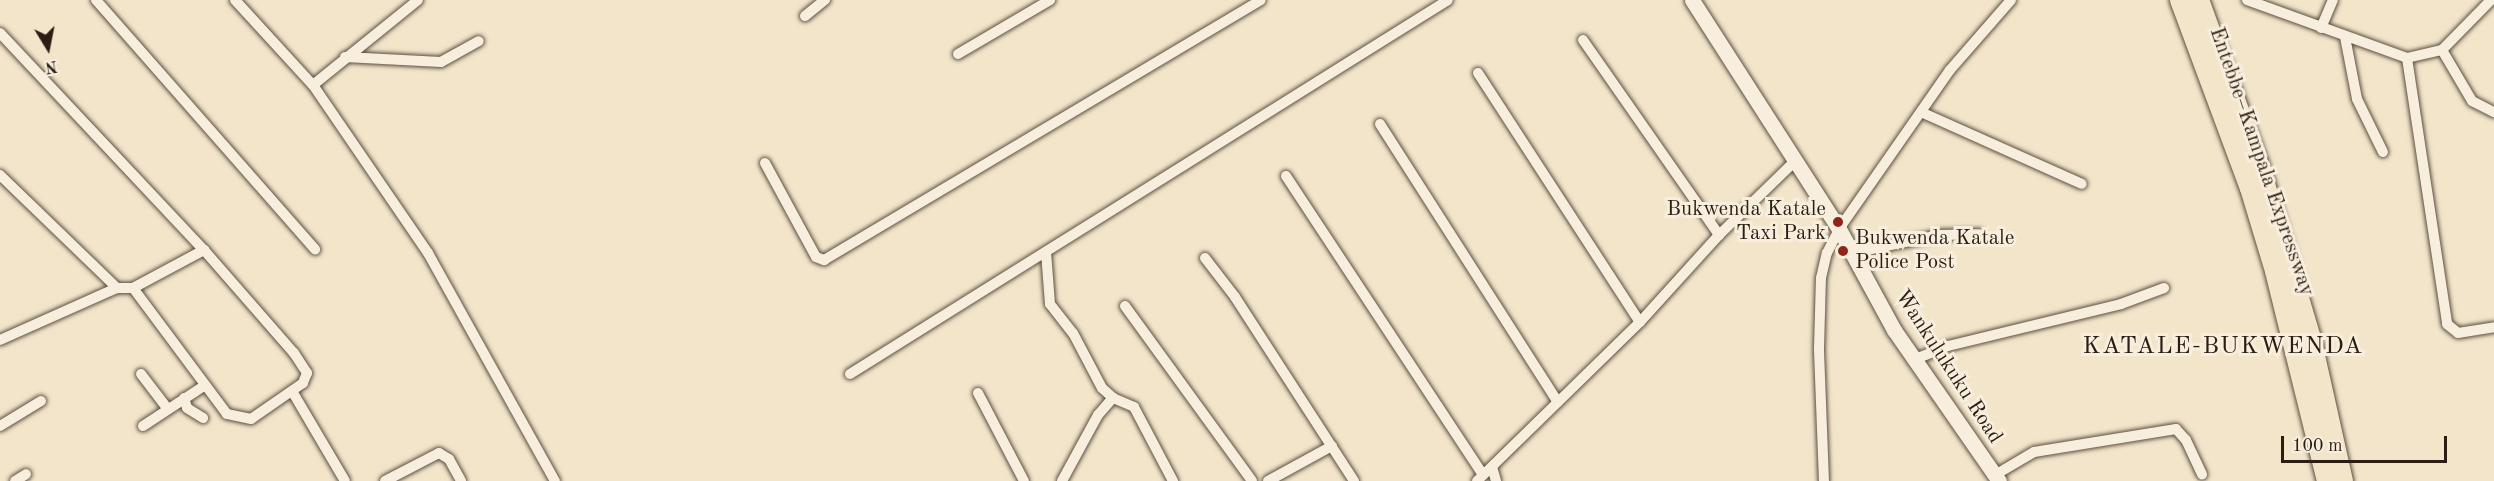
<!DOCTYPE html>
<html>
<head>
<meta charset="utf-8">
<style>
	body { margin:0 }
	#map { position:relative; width:2494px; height:481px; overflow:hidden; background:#f3e5ca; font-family:"Old Standard TT",serif }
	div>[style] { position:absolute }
	.roads { filter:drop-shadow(0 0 2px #5d4f40) drop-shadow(0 0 2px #5d4f40) }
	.minor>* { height:10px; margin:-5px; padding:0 5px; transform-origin:5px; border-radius:5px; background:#f7eedd }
	.secondary>* { height:15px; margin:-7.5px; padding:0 7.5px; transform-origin:7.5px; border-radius:7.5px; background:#f7eedd }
	.motorway>* { height:20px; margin:-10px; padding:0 10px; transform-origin:10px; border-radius:10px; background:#f3e5ca }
	.dots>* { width:16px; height:16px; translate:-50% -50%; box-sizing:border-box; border:3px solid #f7eedd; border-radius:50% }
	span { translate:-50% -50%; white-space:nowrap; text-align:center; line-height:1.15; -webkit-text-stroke:6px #f7eedd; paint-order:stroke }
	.street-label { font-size:21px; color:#2b1d12 }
	.poi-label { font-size:21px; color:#2b1d12 }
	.right { translate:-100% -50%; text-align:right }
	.left { translate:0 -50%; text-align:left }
	.quarter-label { font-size:24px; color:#2b1d12; letter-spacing:1.5px }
	.north { position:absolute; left:18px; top:18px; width:60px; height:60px; -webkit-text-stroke:4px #f7eedd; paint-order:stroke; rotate:170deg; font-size:16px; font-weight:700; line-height:24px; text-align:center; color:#2b1d12 }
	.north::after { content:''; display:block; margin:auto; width:21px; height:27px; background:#2b1d12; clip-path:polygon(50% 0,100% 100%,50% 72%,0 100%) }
	.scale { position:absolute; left:2281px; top:436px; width:166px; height:27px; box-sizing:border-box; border:3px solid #2b1d12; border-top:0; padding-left:8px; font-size:18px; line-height:21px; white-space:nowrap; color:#2b1d12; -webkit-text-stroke:4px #f7eedd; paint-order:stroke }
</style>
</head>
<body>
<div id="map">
	<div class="roads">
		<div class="minor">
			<i style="left:96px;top:0;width:332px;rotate:48.7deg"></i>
			<i style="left:235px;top:0;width:115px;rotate:47.5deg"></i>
			<i style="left:313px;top:85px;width:204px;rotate:55.6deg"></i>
			<i style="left:428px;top:253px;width:261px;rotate:60.9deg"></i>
			<i style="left:2247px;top:0;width:170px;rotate:19.9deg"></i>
			<i style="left:2407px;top:58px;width:36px;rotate:-13deg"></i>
			<i style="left:2442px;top:50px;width:70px;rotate:-45.6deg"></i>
			<i style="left:805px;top:16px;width:26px;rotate:-39deg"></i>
			<i style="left:2321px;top:28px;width:30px;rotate:-67deg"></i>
			<i style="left:0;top:33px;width:298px;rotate:46.8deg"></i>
			<i style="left:204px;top:250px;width:137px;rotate:48.9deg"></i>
			<i style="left:294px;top:353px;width:24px;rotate:57deg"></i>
			<i style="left:307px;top:373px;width:11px;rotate:112deg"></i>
			<i style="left:303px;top:383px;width:63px;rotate:145.3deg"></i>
			<i style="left:251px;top:419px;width:25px;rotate:-168deg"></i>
			<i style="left:227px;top:414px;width:157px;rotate:-126.7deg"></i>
			<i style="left:2345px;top:37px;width:63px;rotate:79deg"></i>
			<i style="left:2357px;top:99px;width:59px;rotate:63.9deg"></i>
			<i style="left:1583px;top:40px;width:238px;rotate:55.1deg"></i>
			<i style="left:2442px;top:50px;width:59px;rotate:59.5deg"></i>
			<i style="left:2472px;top:101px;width:25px;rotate:27deg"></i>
			<i style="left:958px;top:54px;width:107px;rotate:-30.4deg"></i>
			<i style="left:345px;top:57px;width:96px;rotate:3deg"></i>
			<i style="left:441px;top:62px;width:43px;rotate:-28.9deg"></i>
			<i style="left:2407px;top:58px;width:269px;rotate:81.4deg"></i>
			<i style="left:2447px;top:324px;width:14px;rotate:39deg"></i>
			<i style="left:2458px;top:333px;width:36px;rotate:-9deg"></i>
			<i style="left:1478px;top:73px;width:297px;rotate:57deg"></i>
			<i style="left:313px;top:85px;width:135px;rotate:-39deg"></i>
			<i style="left:1921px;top:112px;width:176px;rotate:24.1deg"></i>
			<i style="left:1380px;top:124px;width:330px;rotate:57.4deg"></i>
			<i style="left:765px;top:163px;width:107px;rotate:61.5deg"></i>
			<i style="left:816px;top:257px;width:9px;rotate:21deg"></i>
			<i style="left:824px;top:260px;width:508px;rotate:-30.75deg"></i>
			<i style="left:0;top:175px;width:163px;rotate:44deg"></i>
			<i style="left:1286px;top:176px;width:358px;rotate:56.6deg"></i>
			<i style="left:1046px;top:252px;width:52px;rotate:85.6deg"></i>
			<i style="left:1050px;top:304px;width:37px;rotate:52deg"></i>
			<i style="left:1073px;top:333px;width:62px;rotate:62.2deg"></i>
			<i style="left:1102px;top:388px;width:15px;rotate:42deg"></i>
			<i style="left:1852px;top:253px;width:90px;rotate:-11.6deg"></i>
			<i style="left:1940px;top:235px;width:39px;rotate:-1deg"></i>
			<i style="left:1205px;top:258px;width:49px;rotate:52.4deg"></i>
			<i style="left:1235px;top:297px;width:219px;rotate:57.1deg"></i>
			<i style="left:1125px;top:306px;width:216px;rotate:54deg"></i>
			<i style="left:0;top:340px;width:128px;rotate:-24deg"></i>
			<i style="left:117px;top:288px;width:16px"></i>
			<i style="left:133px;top:288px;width:81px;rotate:-28.2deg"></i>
			<i style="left:1913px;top:360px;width:38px;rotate:-22deg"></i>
			<i style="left:1948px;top:346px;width:178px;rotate:-13.6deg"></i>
			<i style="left:2121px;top:304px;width:46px;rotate:-20.4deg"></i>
			<i style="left:141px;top:374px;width:43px;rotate:52.6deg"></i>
			<i style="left:850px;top:374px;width:705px;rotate:-32.02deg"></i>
			<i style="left:292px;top:391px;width:104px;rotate:59.5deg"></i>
			<i style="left:978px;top:393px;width:99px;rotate:62.4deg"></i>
			<i style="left:184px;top:398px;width:10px;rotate:73deg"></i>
			<i style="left:187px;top:408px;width:19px;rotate:32deg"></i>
			<i style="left:0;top:426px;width:48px;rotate:-31.4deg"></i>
			<i style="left:143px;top:426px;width:73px;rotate:-33.3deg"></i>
			<i style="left:1492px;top:467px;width:15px;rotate:74deg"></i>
			<i style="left:1995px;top:475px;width:45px;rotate:-30.5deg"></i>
			<i style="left:2034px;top:452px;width:144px;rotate:-9.2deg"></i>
			<i style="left:2176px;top:429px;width:15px;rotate:48deg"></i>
			<i style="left:2186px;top:440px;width:38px;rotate:65deg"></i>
			<i style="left:15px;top:481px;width:13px;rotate:-32deg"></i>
			<i style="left:385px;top:481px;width:61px;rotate:-27.4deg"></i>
			<i style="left:439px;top:453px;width:12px;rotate:31deg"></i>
			<i style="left:449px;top:459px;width:25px;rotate:61deg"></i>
			<i style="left:1062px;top:481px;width:75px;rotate:-61.4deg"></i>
			<i style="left:1098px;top:415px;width:23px;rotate:-49deg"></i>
			<i style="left:1113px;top:398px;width:23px;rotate:23deg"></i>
			<i style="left:1134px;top:407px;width:84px;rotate:62.2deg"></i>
			<i style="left:1268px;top:481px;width:73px;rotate:-28.7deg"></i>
			<i style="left:1477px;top:481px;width:228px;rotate:-44.3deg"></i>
			<i style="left:1640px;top:322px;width:118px;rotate:-47.8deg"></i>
			<i style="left:1719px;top:235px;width:107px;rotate:-44.2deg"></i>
			<i style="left:1824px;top:481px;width:133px;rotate:-92.2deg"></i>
			<i style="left:1819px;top:348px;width:70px;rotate:-88.4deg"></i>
			<i style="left:1821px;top:278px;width:26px;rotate:-77deg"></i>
			<i style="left:1827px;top:253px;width:27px;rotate:-63deg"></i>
			<i style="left:1839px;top:229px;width:194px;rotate:-55.1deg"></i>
			<i style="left:1950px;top:70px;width:93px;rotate:-48.9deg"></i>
		</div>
		<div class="secondary">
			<i style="left:1692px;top:0;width:272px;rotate:57.3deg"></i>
			<i style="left:1839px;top:229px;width:115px;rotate:61.4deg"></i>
			<i style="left:1894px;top:330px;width:184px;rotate:55.2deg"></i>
		</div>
		<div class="motorway">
			<i style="left:2180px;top:0;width:201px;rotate:69.6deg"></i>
			<i style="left:2250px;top:188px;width:87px;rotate:73.2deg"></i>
			<i style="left:2275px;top:271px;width:216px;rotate:76.1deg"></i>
			<i style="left:2199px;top:0;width:185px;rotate:70.1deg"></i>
			<i style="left:2262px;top:174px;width:171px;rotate:73.4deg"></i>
			<i style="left:2311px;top:338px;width:147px;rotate:77.4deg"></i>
		</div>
	</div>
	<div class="dots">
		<i style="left:1838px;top:222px;background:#8f2418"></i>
		<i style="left:1843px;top:251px;background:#8f2418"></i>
	</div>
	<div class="street-label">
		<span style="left:2261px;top:162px;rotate:71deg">Entebbe–Kampala Expressway</span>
		<span style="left:1948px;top:367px;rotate:57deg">Wankulukuku Road</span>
	</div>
	<div class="poi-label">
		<span class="right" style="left:1826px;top:222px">Bukwenda Katale<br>Taxi Park</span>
		<span class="left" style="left:1855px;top:251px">Bukwenda Katale<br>Police Post</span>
	</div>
	<div class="quarter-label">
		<span style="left:2223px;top:348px">KATALE-BUKWENDA</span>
	</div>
	<div class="north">N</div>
	<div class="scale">100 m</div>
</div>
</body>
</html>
